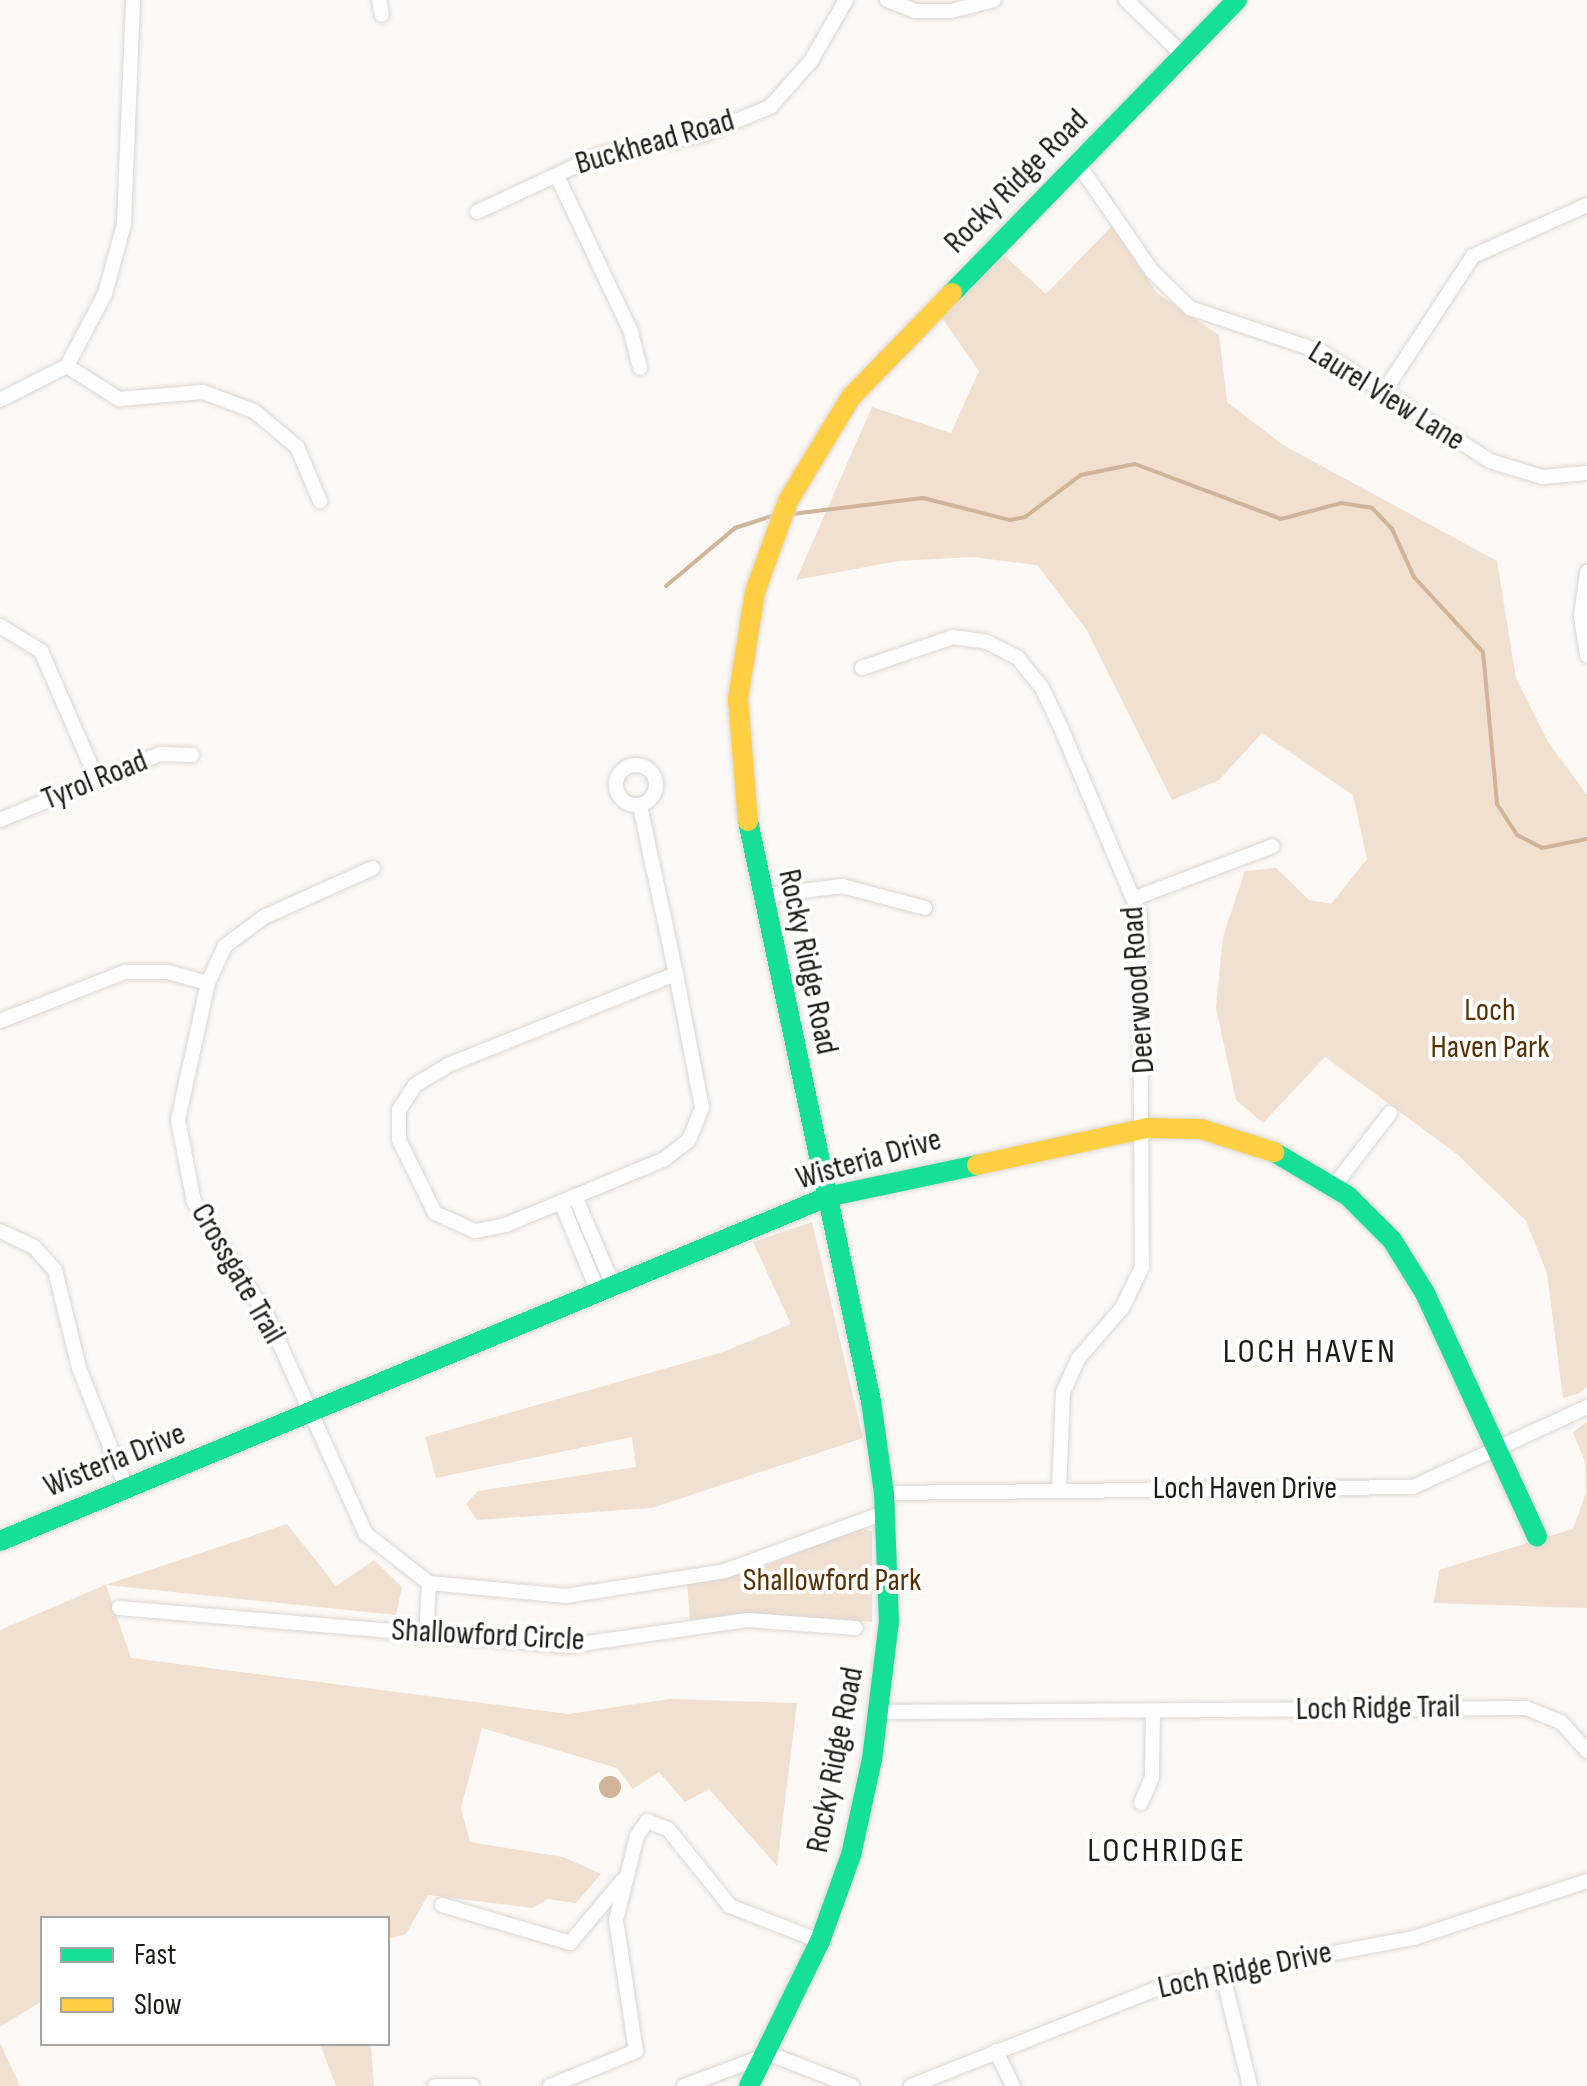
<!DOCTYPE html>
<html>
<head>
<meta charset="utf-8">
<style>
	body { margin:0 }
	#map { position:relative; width:1587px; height:2086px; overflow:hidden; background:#fcf8f5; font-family:"Sofia Sans Condensed",sans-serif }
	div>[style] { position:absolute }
	.green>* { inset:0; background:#f1dfcf }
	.water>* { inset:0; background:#cfb49a }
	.round { border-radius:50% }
	.stream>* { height:4px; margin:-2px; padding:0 2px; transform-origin:2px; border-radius:2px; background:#cfb49a }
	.roads { filter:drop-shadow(0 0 2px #d9d6d4) drop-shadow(0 0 2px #d9d6d4) }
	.street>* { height:14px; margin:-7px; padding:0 7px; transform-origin:7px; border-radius:7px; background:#fffefe }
	.street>.ring { margin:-7px; padding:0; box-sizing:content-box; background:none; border:14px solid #fffefe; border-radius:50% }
	.fast>* { height:20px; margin:-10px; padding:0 10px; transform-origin:10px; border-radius:10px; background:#16e098 }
	.slow>* { height:20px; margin:-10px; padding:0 10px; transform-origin:10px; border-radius:10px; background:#ffcf43 }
	span { translate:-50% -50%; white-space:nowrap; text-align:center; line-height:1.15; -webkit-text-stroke:8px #fff; paint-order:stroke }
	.street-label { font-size:32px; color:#1e1b19 }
	.park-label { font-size:32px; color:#563102 }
	.neighbourhood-label { font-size:35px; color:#1e1b19; letter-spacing:2.5px }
	.legend { position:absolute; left:40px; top:1916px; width:350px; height:130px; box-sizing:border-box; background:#fff; border:2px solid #a5a4a3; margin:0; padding:12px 18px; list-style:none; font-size:30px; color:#1e1b19 }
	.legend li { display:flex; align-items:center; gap:20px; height:50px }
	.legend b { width:50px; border:2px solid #a5a4a3 }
</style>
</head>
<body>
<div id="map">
	<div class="green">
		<i style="clip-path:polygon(1112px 226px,1157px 293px,1219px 335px,1227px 402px,1283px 445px,1497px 561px,1516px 678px,1548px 742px,1587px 795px,1587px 1387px,1578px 1394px,1563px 1398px,1547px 1273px,1526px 1221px,1457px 1154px,1325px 1057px,1263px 1123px,1236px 1100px,1216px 1008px,1223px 937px,1245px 871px,1276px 868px,1309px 900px,1331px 904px,1367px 859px,1353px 795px,1262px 733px,1219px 780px,1172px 800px,1086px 629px,1037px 565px,972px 557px,898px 561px,796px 580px,872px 407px,951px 433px,979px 371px,942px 318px,1005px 256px,1046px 294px)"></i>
		<i style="clip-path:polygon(812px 1222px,863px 1438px,652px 1508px,477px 1520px,466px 1504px,478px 1491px,636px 1467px,632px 1437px,436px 1478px,425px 1437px,723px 1352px,791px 1324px,753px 1242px)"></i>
		<i style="clip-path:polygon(1587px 1422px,1587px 1608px,1434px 1603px,1439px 1570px,1573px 1529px,1586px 1493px,1585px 1462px,1573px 1432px)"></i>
		<i style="clip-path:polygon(287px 1524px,336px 1586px,374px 1560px,402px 1587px,396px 1615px,106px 1585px,131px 1658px,568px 1714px,670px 1699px,797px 1703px,777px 1866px,709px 1789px,685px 1802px,659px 1772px,633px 1789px,617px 1768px,482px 1728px,461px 1808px,470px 1842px,563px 1857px,601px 1874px,576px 1903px,547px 1899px,533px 1908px,428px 1895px,406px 1934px,388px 1939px,388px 1918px,42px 1918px,42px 2001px,0 2027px,0 1630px,105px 1585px)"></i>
		<i style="clip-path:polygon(857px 1528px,872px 1531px,872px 1622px,749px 1613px,690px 1620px,687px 1582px,749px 1573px)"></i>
		<i style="clip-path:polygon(0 2043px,20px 2086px,0 2086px)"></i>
		<i style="clip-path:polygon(320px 2044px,371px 2044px,374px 2086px,336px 2086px)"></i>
	</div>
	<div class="water">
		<i class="round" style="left:599px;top:1776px;width:22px;height:22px"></i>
	</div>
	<div class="stream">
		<i style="left:792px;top:514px;width:132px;rotate:-7deg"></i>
		<i style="left:923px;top:498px;width:90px;rotate:14.2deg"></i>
		<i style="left:1010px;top:520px;width:15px;rotate:-11deg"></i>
		<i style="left:1025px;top:517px;width:70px;rotate:-36.9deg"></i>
		<i style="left:1081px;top:475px;width:55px;rotate:-11.5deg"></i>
		<i style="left:1135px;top:464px;width:156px;rotate:20.6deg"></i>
		<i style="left:1281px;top:519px;width:62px;rotate:-14.9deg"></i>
		<i style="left:1341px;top:503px;width:31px;rotate:9deg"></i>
		<i style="left:1372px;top:508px;width:29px;rotate:46deg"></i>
		<i style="left:1392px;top:529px;width:53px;rotate:65.4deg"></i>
		<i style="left:1414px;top:577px;width:102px;rotate:47.4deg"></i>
		<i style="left:1483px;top:652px;width:153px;rotate:84.7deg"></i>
		<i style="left:1497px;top:804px;width:37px;rotate:57deg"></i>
		<i style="left:1517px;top:835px;width:28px;rotate:27deg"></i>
		<i style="left:1542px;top:848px;width:46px;rotate:-11.3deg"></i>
		<i style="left:666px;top:586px;width:90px;rotate:-40deg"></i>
		<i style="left:735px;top:528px;width:40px;rotate:-18deg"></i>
	</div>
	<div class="roads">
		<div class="street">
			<i style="left:379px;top:0;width:15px;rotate:79deg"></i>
			<i style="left:887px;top:0;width:30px;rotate:21deg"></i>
			<i style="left:915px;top:11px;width:36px"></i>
			<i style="left:951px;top:11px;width:44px;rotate:-14.3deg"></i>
			<i style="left:1126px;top:0;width:81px;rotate:44deg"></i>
			<i style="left:1078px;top:164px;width:130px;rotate:55.3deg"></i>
			<i style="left:1152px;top:271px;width:53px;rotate:44.2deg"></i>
			<i style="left:1190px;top:308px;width:139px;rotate:18.4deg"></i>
			<i style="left:1322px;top:352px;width:200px;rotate:33deg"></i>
			<i style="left:1490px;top:461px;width:54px;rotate:17.1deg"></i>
			<i style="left:1542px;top:477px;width:45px;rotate:-5.1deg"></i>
			<i style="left:557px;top:176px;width:173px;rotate:64.6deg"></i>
			<i style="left:631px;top:332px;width:37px;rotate:76deg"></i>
			<i style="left:477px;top:212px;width:135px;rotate:-25deg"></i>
			<i style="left:599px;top:155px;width:105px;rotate:-11deg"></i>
			<i style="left:702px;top:135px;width:74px;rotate:-22.4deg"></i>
			<i style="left:770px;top:107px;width:62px;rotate:-48.3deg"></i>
			<i style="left:811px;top:61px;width:70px;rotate:-60.2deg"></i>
			<i style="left:67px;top:366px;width:62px;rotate:32.4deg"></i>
			<i style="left:119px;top:399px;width:84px;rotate:-4.8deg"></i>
			<i style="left:203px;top:392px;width:54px;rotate:20.4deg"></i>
			<i style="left:254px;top:411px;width:56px;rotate:39.9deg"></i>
			<i style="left:297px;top:447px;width:59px;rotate:66.9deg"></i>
			<i style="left:1385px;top:390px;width:160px;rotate:-56.7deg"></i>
			<i style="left:1473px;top:256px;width:125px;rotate:-24.1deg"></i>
			<i style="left:0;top:400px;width:75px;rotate:-26.9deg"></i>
			<i style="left:67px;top:366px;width:81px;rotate:-62.2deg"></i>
			<i style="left:105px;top:294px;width:73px;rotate:-74.8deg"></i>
			<i style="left:124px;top:224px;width:224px;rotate:-87.7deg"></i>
			<i style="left:1587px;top:572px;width:45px;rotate:97.6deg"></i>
			<i style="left:1581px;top:617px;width:39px;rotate:81deg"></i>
			<i style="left:0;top:626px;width:48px;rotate:31.4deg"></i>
			<i style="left:41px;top:651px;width:141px;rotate:66.5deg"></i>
			<i style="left:862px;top:668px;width:96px;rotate:-18.8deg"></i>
			<i style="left:953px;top:637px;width:34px;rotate:8deg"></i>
			<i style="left:987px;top:642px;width:34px;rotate:27deg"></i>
			<i style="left:1017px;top:657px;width:40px;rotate:51deg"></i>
			<i style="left:1042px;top:688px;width:44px;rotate:64.6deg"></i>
			<i style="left:1061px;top:728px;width:203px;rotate:67.1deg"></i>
			<i style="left:1140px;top:915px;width:352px;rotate:89.7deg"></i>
			<i style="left:1142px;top:1267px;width:46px;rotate:116deg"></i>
			<i style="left:1122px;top:1308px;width:67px;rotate:130.8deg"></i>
			<i style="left:1078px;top:1359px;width:36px;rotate:114deg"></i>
			<i style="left:1063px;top:1392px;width:99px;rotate:92.3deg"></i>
			<i class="ring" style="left:616px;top:765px;width:26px;height:26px"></i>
			<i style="left:640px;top:806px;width:172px;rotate:77.9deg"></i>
			<i style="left:0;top:820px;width:173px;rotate:-22.4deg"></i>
			<i style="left:160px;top:754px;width:32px;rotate:2deg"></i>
			<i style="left:373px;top:868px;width:120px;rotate:155.8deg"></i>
			<i style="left:264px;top:917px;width:49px;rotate:143.4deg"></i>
			<i style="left:225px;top:946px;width:41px;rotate:114.7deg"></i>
			<i style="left:208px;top:983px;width:140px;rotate:102.4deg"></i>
			<i style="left:178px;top:1120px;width:84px;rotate:79deg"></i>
			<i style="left:194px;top:1202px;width:135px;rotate:57.4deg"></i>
			<i style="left:267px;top:1316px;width:239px;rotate:65.6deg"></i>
			<i style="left:366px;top:1534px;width:80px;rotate:37.9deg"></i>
			<i style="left:429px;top:1583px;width:138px;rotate:5.4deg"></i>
			<i style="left:566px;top:1596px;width:161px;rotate:-8.9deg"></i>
			<i style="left:725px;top:1571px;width:171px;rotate:-20.1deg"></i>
			<i style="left:762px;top:896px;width:81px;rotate:-7.1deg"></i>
			<i style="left:842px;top:886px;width:86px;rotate:14.8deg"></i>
			<i style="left:1135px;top:898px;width:147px;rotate:-20.6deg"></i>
			<i style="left:676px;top:974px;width:136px;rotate:79deg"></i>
			<i style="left:702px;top:1108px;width:35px;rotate:112deg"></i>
			<i style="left:689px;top:1140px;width:31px;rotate:142deg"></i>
			<i style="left:665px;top:1159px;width:172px;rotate:157.5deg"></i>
			<i style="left:506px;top:1225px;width:32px;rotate:169deg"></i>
			<i style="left:475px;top:1231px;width:44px;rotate:-155.8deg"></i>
			<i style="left:435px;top:1213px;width:81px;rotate:-116.3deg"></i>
			<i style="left:399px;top:1140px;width:30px;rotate:-90deg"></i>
			<i style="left:399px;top:1110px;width:30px;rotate:-57deg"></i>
			<i style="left:415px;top:1085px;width:39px;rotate:-31deg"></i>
			<i style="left:448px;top:1065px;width:245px;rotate:-21.8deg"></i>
			<i style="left:0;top:1021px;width:134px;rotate:-21.4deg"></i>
			<i style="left:125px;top:972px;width:43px"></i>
			<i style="left:168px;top:972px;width:41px;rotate:15.4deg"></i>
			<i style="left:1334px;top:1186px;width:92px;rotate:-52.5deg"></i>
			<i style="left:575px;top:1196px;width:102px;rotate:66.9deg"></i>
			<i style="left:561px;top:1202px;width:102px;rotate:67.5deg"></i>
			<i style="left:0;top:1231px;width:38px;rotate:25deg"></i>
			<i style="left:34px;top:1247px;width:31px;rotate:48deg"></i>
			<i style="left:55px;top:1270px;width:101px;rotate:76.2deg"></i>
			<i style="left:79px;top:1368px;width:130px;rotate:68.4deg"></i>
			<i style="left:884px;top:1493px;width:529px;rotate:-0.65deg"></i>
			<i style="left:1413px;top:1487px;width:192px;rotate:-24.7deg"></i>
			<i style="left:119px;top:1608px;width:450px;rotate:4.8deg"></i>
			<i style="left:567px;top:1646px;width:182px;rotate:-8.2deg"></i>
			<i style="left:747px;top:1620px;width:109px;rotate:4.2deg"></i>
			<i style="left:426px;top:1635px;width:52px;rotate:-86.7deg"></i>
			<i style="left:879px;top:1712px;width:647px;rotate:-0.35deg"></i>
			<i style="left:1526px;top:1708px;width:38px;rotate:22deg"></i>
			<i style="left:1561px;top:1722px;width:39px;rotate:48deg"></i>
			<i style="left:1141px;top:1803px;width:28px;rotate:-67deg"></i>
			<i style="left:1152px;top:1777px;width:66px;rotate:-89.1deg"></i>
			<i style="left:442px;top:1905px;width:134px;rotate:16.5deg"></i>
			<i style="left:570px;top:1943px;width:81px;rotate:-50deg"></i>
			<i style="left:1222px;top:1972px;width:117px;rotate:76.2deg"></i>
			<i style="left:996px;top:2051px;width:39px;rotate:64deg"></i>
			<i style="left:435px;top:2086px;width:37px"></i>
			<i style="left:550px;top:2086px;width:93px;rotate:-22.1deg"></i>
			<i style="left:636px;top:2051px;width:133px;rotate:-98.7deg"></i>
			<i style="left:616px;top:1920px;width:87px;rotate:-76deg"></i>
			<i style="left:637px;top:1836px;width:18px;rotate:-56deg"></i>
			<i style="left:647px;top:1821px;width:22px;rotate:21deg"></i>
			<i style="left:668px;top:1829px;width:99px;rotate:51.2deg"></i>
			<i style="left:730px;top:1906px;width:97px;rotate:21.3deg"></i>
			<i style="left:684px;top:2086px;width:92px;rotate:-20.4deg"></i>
			<i style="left:770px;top:2054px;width:88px;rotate:21.3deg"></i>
			<i style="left:911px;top:2086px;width:277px;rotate:-21.6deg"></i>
			<i style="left:1168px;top:1984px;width:250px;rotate:-10.6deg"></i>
			<i style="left:1414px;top:1938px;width:182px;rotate:-18.2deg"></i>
		</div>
		<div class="fast">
			<i style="left:952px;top:293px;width:409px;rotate:-45.8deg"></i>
			<i style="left:748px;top:821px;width:593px;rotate:78.03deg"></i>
			<i style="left:871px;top:1401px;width:93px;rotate:82deg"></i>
			<i style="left:884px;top:1493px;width:128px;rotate:87.8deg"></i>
			<i style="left:889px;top:1621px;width:139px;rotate:97deg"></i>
			<i style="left:872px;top:1759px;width:98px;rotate:102.3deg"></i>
			<i style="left:851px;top:1855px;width:91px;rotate:109.8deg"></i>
			<i style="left:820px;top:1941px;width:161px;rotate:116.1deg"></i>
			<i style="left:1274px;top:1152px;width:86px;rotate:30.7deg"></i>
			<i style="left:1348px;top:1196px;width:62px;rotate:45deg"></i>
			<i style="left:1392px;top:1240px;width:62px;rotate:58.1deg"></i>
			<i style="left:1425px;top:1293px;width:268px;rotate:65.3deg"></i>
			<i style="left:0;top:1541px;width:896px;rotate:-22.59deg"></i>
			<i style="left:827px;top:1197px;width:153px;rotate:-12deg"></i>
		</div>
		<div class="slow">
			<i style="left:748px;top:821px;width:122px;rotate:-94.7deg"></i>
			<i style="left:738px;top:699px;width:108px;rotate:-81deg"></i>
			<i style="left:755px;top:592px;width:97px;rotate:-70.1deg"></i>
			<i style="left:788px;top:501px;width:122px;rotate:-58.8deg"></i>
			<i style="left:851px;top:397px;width:145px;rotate:-45.8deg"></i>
			<i style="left:977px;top:1165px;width:173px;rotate:-12.3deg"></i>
			<i style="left:1146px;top:1128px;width:55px;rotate:1deg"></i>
			<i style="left:1201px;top:1129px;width:77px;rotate:17.5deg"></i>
		</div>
	</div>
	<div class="street-label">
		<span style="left:655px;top:143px;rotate:-16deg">Buckhead Road</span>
		<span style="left:1017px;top:182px;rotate:-45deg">Rocky Ridge Road</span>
		<span style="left:1386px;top:397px;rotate:32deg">Laurel View Lane</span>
		<span style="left:95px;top:781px;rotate:-22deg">Tyrol Road</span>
		<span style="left:807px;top:962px;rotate:78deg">Rocky Ridge Road</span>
		<span style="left:1139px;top:990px;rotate:-94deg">Deerwood Road</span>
		<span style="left:869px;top:1160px;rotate:-16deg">Wisteria Drive</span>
		<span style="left:237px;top:1274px;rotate:60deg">Crossgate Trail</span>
		<span style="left:115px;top:1461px;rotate:-22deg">Wisteria Drive</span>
		<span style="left:1245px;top:1489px">Loch Haven Drive</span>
		<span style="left:488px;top:1636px;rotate:3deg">Shallowford Circle</span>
		<span style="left:1378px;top:1709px;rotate:-1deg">Loch Ridge Trail</span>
		<span style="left:836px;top:1760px;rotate:-79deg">Rocky Ridge Road</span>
		<span style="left:1245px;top:1971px;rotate:-12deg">Loch Ridge Drive</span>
	</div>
	<div class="park-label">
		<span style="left:1490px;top:1030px">Loch<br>Haven Park</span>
		<span style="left:832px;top:1581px">Shallowford Park</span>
	</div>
	<div class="neighbourhood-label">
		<span style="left:1310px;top:1352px">LOCH HAVEN</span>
		<span style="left:1167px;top:1851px">LOCHRIDGE</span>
	</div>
	<ul class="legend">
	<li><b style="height:12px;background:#16e098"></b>Fast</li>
	<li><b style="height:12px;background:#ffcf43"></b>Slow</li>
	</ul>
</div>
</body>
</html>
